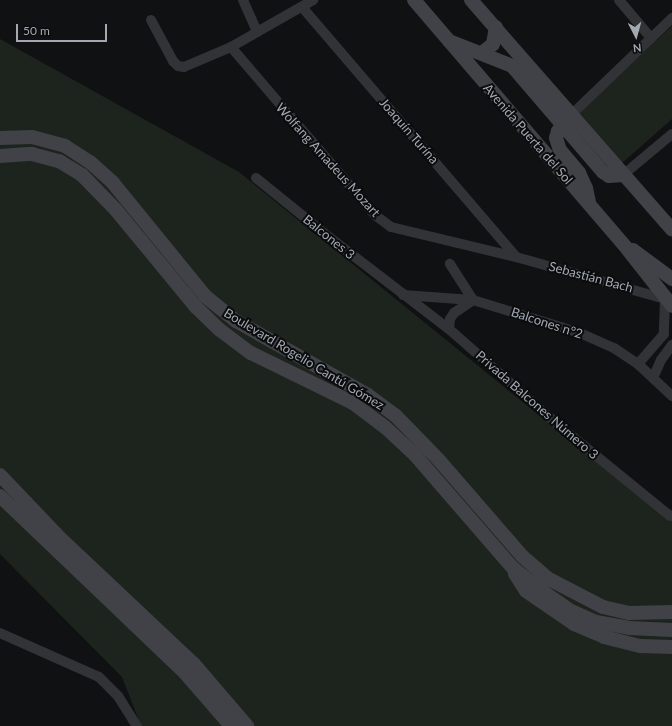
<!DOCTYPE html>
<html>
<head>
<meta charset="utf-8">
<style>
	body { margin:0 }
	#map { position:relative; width:672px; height:726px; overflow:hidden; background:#101112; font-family:Lato,sans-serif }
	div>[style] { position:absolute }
	.green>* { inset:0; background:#1d241d }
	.minor>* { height:10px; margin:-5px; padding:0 5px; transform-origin:5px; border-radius:5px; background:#323337 }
	.secondary>* { height:14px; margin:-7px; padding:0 7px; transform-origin:7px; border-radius:7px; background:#404247 }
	span { translate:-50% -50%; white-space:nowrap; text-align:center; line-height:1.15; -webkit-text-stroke:4px #0b0c0d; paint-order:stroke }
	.street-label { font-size:13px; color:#a2a9b2 }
	.north { position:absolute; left:616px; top:16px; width:40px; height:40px; -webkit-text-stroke:3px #0b0c0d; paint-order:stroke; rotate:174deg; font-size:11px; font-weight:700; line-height:16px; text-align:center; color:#a2a9b2 }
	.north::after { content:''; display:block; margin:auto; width:14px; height:18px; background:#a2a9b2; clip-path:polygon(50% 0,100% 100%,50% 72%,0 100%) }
	.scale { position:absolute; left:16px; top:24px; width:91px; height:18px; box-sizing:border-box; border:2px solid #a2a9b2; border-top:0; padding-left:5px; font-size:12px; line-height:14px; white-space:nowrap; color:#a2a9b2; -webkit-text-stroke:3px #0b0c0d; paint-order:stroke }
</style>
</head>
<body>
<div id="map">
	<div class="green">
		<i style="clip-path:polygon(672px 26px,672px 119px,621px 164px,578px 113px)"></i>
		<i style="clip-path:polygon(0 39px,239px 172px,640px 497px,672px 510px,672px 726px,141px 726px,122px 677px,0 554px)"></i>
	</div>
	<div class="minor">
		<i style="left:243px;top:0;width:35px;rotate:66deg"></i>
		<i style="left:619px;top:0;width:50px;rotate:49.9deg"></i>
		<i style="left:302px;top:7px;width:329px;rotate:49.4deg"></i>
		<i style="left:151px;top:20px;width:47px;rotate:61.8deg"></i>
		<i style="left:173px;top:61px;width:7px;rotate:45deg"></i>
		<i style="left:178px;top:66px;width:6px;rotate:9deg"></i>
		<i style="left:184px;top:67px;width:51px;rotate:-23.1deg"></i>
		<i style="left:231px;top:47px;width:95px;rotate:-29.8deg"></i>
		<i style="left:231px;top:47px;width:221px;rotate:49.4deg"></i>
		<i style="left:375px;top:215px;width:20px;rotate:37deg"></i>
		<i style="left:391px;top:227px;width:129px;rotate:13.5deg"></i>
		<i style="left:516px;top:257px;width:155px;rotate:15.7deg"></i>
		<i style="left:665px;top:299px;width:35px;rotate:92deg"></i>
		<i style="left:664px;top:334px;width:40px;rotate:131deg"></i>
		<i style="left:571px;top:115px;width:140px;rotate:-43.8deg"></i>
		<i style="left:623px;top:175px;width:64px;rotate:-39.9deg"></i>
		<i style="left:256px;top:178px;width:94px;rotate:38.9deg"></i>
		<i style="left:329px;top:237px;width:151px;rotate:37.5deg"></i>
		<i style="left:449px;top:329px;width:142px;rotate:41.3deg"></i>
		<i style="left:556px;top:423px;width:147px;rotate:39.2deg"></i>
		<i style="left:403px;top:295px;width:70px;rotate:4.1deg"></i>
		<i style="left:473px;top:300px;width:112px;rotate:17.1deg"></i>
		<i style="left:580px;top:333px;width:37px;rotate:24deg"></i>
		<i style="left:614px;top:348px;width:29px;rotate:34deg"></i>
		<i style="left:638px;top:364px;width:47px;rotate:43.3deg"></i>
		<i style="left:449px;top:329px;width:10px;rotate:-84deg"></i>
		<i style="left:450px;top:319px;width:7px;rotate:-56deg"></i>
		<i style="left:454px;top:313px;width:23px;rotate:-34deg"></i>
		<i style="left:473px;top:300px;width:43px;rotate:-122.6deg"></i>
		<i style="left:653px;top:378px;width:20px;rotate:-66deg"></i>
		<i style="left:661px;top:360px;width:19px;rotate:-54deg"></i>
		<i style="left:0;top:633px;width:108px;rotate:24deg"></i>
		<i style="left:99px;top:677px;width:27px;rotate:45deg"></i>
		<i style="left:118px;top:696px;width:36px;rotate:58deg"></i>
	</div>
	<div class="secondary">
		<i style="left:414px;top:0;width:329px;rotate:49.4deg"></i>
		<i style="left:628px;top:250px;width:71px;rotate:51.8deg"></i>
		<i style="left:471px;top:0;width:305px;rotate:48.8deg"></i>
		<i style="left:449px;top:41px;width:68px;rotate:21.6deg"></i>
		<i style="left:512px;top:66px;width:140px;rotate:49.4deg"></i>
		<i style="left:603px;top:172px;width:7px;rotate:34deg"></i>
		<i style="left:609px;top:176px;width:14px;rotate:-4deg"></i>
		<i style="left:482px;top:53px;width:14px;rotate:-39deg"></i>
		<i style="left:493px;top:44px;width:17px;rotate:-80deg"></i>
		<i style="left:569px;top:118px;width:17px;rotate:130deg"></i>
		<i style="left:558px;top:131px;width:7px;rotate:106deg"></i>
		<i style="left:556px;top:138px;width:13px;rotate:72deg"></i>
		<i style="left:560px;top:150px;width:30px;rotate:50deg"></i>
		<i style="left:579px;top:173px;width:17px;rotate:65deg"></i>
		<i style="left:586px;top:188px;width:14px;rotate:78deg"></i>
		<i style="left:0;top:138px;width:32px;rotate:-2deg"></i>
		<i style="left:32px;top:137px;width:34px;rotate:15deg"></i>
		<i style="left:65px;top:146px;width:30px;rotate:33deg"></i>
		<i style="left:90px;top:162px;width:31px;rotate:42deg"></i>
		<i style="left:113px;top:183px;width:146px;rotate:50.8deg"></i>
		<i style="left:205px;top:296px;width:40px;rotate:39deg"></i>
		<i style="left:236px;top:321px;width:151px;rotate:29.3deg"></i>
		<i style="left:368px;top:395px;width:34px;rotate:37deg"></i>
		<i style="left:395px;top:415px;width:62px;rotate:45.7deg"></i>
		<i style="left:438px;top:459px;width:128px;rotate:49.1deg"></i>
		<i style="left:522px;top:556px;width:33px;rotate:41deg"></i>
		<i style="left:547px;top:578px;width:63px;rotate:27.4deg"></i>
		<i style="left:603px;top:607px;width:27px;rotate:13deg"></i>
		<i style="left:629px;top:613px;width:43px;rotate:-1.3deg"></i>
		<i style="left:0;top:156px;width:32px;rotate:-4deg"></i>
		<i style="left:32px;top:154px;width:28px;rotate:15deg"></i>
		<i style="left:59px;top:161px;width:27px;rotate:31deg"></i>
		<i style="left:82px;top:175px;width:49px;rotate:45.8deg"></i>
		<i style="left:116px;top:210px;width:126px;rotate:50.5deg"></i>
		<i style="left:196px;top:307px;width:33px;rotate:44deg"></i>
		<i style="left:220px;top:330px;width:39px;rotate:37deg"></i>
		<i style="left:251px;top:353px;width:114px;rotate:26.1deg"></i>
		<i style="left:353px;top:403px;width:40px;rotate:37deg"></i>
		<i style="left:385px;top:427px;width:41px;rotate:43deg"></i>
		<i style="left:415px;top:455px;width:150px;rotate:49.1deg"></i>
		<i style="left:513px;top:568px;width:41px;rotate:38deg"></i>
		<i style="left:545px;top:593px;width:32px;rotate:35deg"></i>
		<i style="left:571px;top:611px;width:27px;rotate:24deg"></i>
		<i style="left:596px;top:622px;width:34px;rotate:10deg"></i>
		<i style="left:629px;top:628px;width:43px;rotate:2.7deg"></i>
		<i style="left:633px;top:250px;width:49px;rotate:36.6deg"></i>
		<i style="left:0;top:475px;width:86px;rotate:46.4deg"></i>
		<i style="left:59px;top:537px;width:185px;rotate:43.3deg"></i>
		<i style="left:194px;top:664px;width:82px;rotate:49.5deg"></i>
		<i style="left:0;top:496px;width:256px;rotate:43.7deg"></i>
		<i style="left:185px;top:673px;width:70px;rotate:49deg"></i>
		<i style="left:515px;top:574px;width:20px;rotate:57deg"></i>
		<i style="left:526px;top:591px;width:58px;rotate:34.5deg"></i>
		<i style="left:574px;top:624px;width:33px;rotate:23deg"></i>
		<i style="left:604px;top:637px;width:38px;rotate:14deg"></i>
		<i style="left:641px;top:646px;width:31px;rotate:2deg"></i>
	</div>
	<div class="street-label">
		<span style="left:409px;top:131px;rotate:49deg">Joaquín Turína</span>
		<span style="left:528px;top:134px;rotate:49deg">Avenida Puerta del Sol</span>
		<span style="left:328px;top:160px;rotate:48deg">Wolfang Amadeus Mozart</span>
		<span style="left:329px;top:237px;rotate:39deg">Balcones 3</span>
		<span style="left:591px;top:277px;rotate:15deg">Sebastián Bach</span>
		<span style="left:547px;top:323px;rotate:18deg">Balcones n°2</span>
		<span style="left:304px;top:359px;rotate:31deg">Boulevard Rogelio Cantú Gómez</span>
		<span style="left:537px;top:405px;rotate:41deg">Privada Balcones Número 3</span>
	</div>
	<div class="north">N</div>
	<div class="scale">50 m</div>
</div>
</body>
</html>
